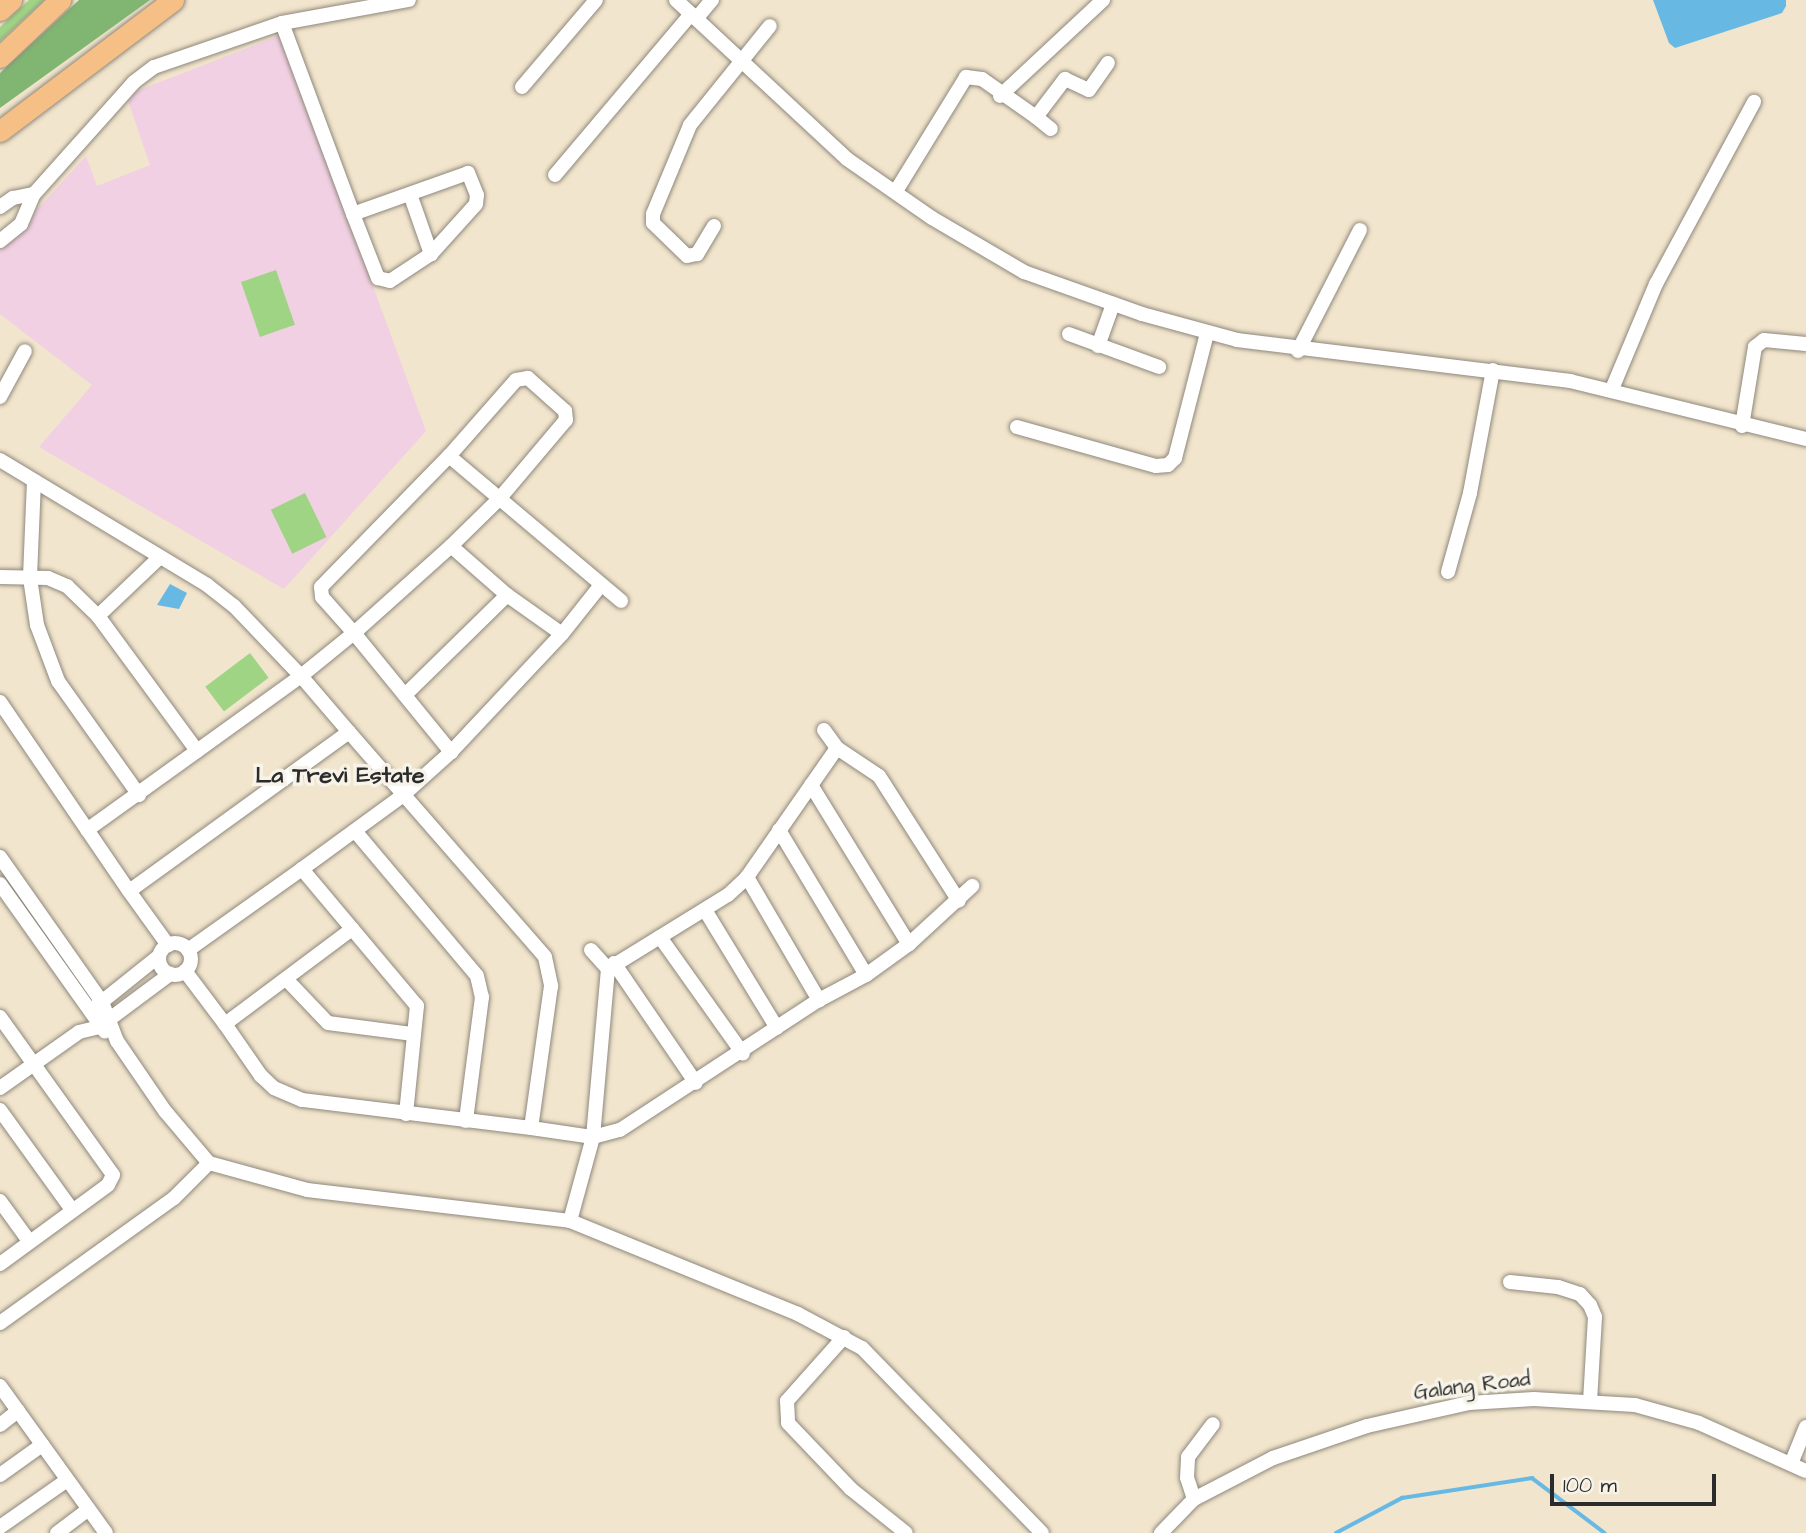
<!DOCTYPE html>
<html>
<head>
<meta charset="utf-8">
<style>
	body { margin:0 }
	#map { position:relative; width:1806px; height:1533px; overflow:hidden; background:#f2e5cd; font-family:"Architects Daughter",sans-serif }
	div>[style] { position:absolute }
	.built>* { inset:0; background:#f1d0e3 }
	.green>* { inset:0; background:#a0d485; transform-origin:0 0 }
	.forest>* { inset:0; background:#80b672 }
	.water>* { inset:0; background:#67b9e3 }
	.stream>* { height:3.5px; margin:-1.75px; padding:0 1.75px; transform-origin:1.75px; border-radius:1.75px; background:#67b9e3 }
	.roads { filter:drop-shadow(0 0 2px #8e887c) drop-shadow(0 0 2px #8e887c) }
	.minor>* { height:14px; margin:-7px; padding:0 7px; transform-origin:7px; border-radius:7px; background:#fff }
	.minor>.ring { margin:-7px; padding:0; box-sizing:content-box; background:none; border:14px solid #fff; border-radius:50% }
	.highway>* { height:21px; margin:-10.5px; padding:0 10.5px; transform-origin:10.5px; border-radius:10.5px; background:#f5bf86 }
	span { translate:-50% -50%; white-space:nowrap; text-align:center; line-height:1.15; -webkit-text-stroke:7px #f7f3e8; paint-order:stroke }
	.street-label { font-size:21px; color:#2b2b2b }
	.neighbourhood-label { font-size:23px; color:#2b2b2b; font-weight:700 }
	.scale { position:absolute; left:1550px; top:1474px; width:166px; height:32px; box-sizing:border-box; border:4px solid #2b2b2b; border-top:0; padding-left:9px; font-size:21px; line-height:24px; white-space:nowrap; color:#2b2b2b; -webkit-text-stroke:5px #f7f3e8; paint-order:stroke }
</style>
</head>
<body>
<div id="map">
	<div class="built">
		<i style="clip-path:polygon(281px 35px,426px 431px,284px 589px,39px 447px,92px 385px,0 314px,0 250px,86px 156px,97px 186px,150px 165px,126px 95px)"></i>
	</div>
	<div class="green">
		<i style="clip-path:polygon(29px 0,44px 0,0 41px,0 27px)"></i>
		<i style="left:276px;top:270px;width:58px;height:37px;rotate:71deg"></i>
		<i style="left:305px;top:493px;width:49px;height:38px;rotate:64deg"></i>
		<i style="left:250px;top:653px;width:31px;height:56px;rotate:53deg"></i>
	</div>
	<div class="forest">
		<i style="clip-path:polygon(79px 0,150px 0,0 108px,0 73px)"></i>
	</div>
	<div class="water">
		<i style="clip-path:polygon(1653px 0,1786px 0,1786px 6px,1782px 13px,1675px 48px,1669px 43px)"></i>
		<i style="clip-path:polygon(170px 584px,187px 593px,179px 609px,157px 605px)"></i>
	</div>
	<div class="stream">
		<i style="left:1336px;top:1533px;width:75px;rotate:-27.9deg"></i>
		<i style="left:1402px;top:1498px;width:132px;rotate:-8.7deg"></i>
		<i style="left:1532px;top:1478px;width:91px;rotate:37deg"></i>
	</div>
	<div class="roads">
		<div class="minor">
			<i style="left:676px;top:0;width:233px;rotate:42.9deg"></i>
			<i style="left:847px;top:159px;width:103px;rotate:34.8deg"></i>
			<i style="left:932px;top:218px;width:107px;rotate:30.4deg"></i>
			<i style="left:1024px;top:272px;width:125px;rotate:19.6deg"></i>
			<i style="left:1142px;top:314px;width:98px;rotate:15.3deg"></i>
			<i style="left:1237px;top:340px;width:336px;rotate:7deg"></i>
			<i style="left:1570px;top:381px;width:243px;rotate:13.8deg"></i>
			<i style="left:696px;top:19px;width:25px;rotate:-50deg"></i>
			<i style="left:282px;top:23px;width:204px;rotate:69.6deg"></i>
			<i style="left:353px;top:214px;width:69px;rotate:68.7deg"></i>
			<i style="left:378px;top:278px;width:12px;rotate:14deg"></i>
			<i style="left:390px;top:281px;width:49px;rotate:-33.4deg"></i>
			<i style="left:431px;top:254px;width:67px;rotate:-48deg"></i>
			<i style="left:476px;top:204px;width:9px;rotate:-84deg"></i>
			<i style="left:477px;top:195px;width:24px;rotate:-112deg"></i>
			<i style="left:468px;top:173px;width:122px;rotate:160.4deg"></i>
			<i style="left:522px;top:87px;width:114px;rotate:-49.6deg"></i>
			<i style="left:1000px;top:96px;width:141px;rotate:-43deg"></i>
			<i style="left:1036px;top:117px;width:19px;rotate:39deg"></i>
			<i style="left:555px;top:175px;width:211px;rotate:-49.8deg"></i>
			<i style="left:896px;top:191px;width:134px;rotate:-58.4deg"></i>
			<i style="left:966px;top:77px;width:16px;rotate:7deg"></i>
			<i style="left:982px;top:79px;width:66px;rotate:35.1deg"></i>
			<i style="left:1036px;top:117px;width:48px;rotate:-52.7deg"></i>
			<i style="left:1065px;top:79px;width:26px;rotate:25deg"></i>
			<i style="left:1089px;top:90px;width:33px;rotate:-55deg"></i>
			<i style="left:410px;top:194px;width:64px;rotate:70.7deg"></i>
			<i style="left:0;top:207px;width:16px;rotate:-35deg"></i>
			<i style="left:13px;top:198px;width:21px;rotate:-11deg"></i>
			<i style="left:714px;top:226px;width:33px;rotate:121deg"></i>
			<i style="left:697px;top:254px;width:10px;rotate:169deg"></i>
			<i style="left:687px;top:256px;width:47px;rotate:-135.9deg"></i>
			<i style="left:653px;top:223px;width:9px;rotate:-90deg"></i>
			<i style="left:653px;top:214px;width:96px;rotate:-67.4deg"></i>
			<i style="left:690px;top:125px;width:127px;rotate:-51.1deg"></i>
			<i style="left:0;top:241px;width:27px;rotate:-39deg"></i>
			<i style="left:21px;top:224px;width:33px;rotate:-67deg"></i>
			<i style="left:34px;top:194px;width:150px;rotate:-48.2deg"></i>
			<i style="left:134px;top:82px;width:25px;rotate:-37deg"></i>
			<i style="left:154px;top:67px;width:135px;rotate:-19deg"></i>
			<i style="left:282px;top:23px;width:129px;rotate:-10.3deg"></i>
			<i style="left:1069px;top:334px;width:96px;rotate:20.1deg"></i>
			<i style="left:1098px;top:346px;width:45px;rotate:-70.3deg"></i>
			<i style="left:1298px;top:351px;width:136px;rotate:-62.9deg"></i>
			<i style="left:1612px;top:389px;width:114px;rotate:-67.3deg"></i>
			<i style="left:1656px;top:284px;width:207px;rotate:-61.7deg"></i>
			<i style="left:0;top:397px;width:52px;rotate:-61.5deg"></i>
			<i style="left:1742px;top:426px;width:80px;rotate:-80.7deg"></i>
			<i style="left:1755px;top:347px;width:11px;rotate:-38deg"></i>
			<i style="left:1764px;top:340px;width:42px;rotate:5.4deg"></i>
			<i style="left:1017px;top:427px;width:144px;rotate:15.7deg"></i>
			<i style="left:1156px;top:466px;width:12px;rotate:-5deg"></i>
			<i style="left:1168px;top:465px;width:10px;rotate:-45deg"></i>
			<i style="left:1175px;top:458px;width:129px;rotate:-75.6deg"></i>
			<i style="left:449px;top:456px;width:225px;rotate:40.1deg"></i>
			<i style="left:0;top:460px;width:242px;rotate:31.1deg"></i>
			<i style="left:207px;top:585px;width:34px;rotate:38deg"></i>
			<i style="left:234px;top:606px;width:97px;rotate:46.3deg"></i>
			<i style="left:301px;top:676px;width:68px;rotate:-39.1deg"></i>
			<i style="left:354px;top:633px;width:130px;rotate:-41.9deg"></i>
			<i style="left:451px;top:546px;width:69px;rotate:-44.4deg"></i>
			<i style="left:500px;top:498px;width:102px;rotate:-49.8deg"></i>
			<i style="left:566px;top:420px;width:9px;rotate:-96deg"></i>
			<i style="left:565px;top:411px;width:50px;rotate:-138.3deg"></i>
			<i style="left:528px;top:378px;width:12px;rotate:171deg"></i>
			<i style="left:516px;top:380px;width:101px;rotate:131.4deg"></i>
			<i style="left:449px;top:456px;width:183px;rotate:134.3deg"></i>
			<i style="left:321px;top:587px;width:10px;rotate:84deg"></i>
			<i style="left:322px;top:597px;width:48px;rotate:48.4deg"></i>
			<i style="left:354px;top:633px;width:154px;rotate:50.8deg"></i>
			<i style="left:34px;top:481px;width:97px;rotate:92.4deg"></i>
			<i style="left:30px;top:578px;width:48px;rotate:81.5deg"></i>
			<i style="left:37px;top:625px;width:60px;rotate:69.4deg"></i>
			<i style="left:58px;top:681px;width:140px;rotate:54.6deg"></i>
			<i style="left:451px;top:546px;width:74px;rotate:41.2deg"></i>
			<i style="left:507px;top:595px;width:67px;rotate:35.3deg"></i>
			<i style="left:1448px;top:572px;width:82px;rotate:-74.4deg"></i>
			<i style="left:1470px;top:493px;width:125px;rotate:-79.4deg"></i>
			<i style="left:0;top:577px;width:48px;rotate:1.2deg"></i>
			<i style="left:48px;top:578px;width:21px;rotate:23deg"></i>
			<i style="left:67px;top:586px;width:43px;rotate:44.1deg"></i>
			<i style="left:98px;top:616px;width:167px;rotate:53.7deg"></i>
			<i style="left:197px;top:751px;width:128px;rotate:-35.8deg"></i>
			<i style="left:301px;top:676px;width:74px;rotate:49.4deg"></i>
			<i style="left:349px;top:732px;width:271px;rotate:144.1deg"></i>
			<i style="left:129px;top:891px;width:67px;rotate:54.2deg"></i>
			<i style="left:98px;top:616px;width:84px;rotate:-43.6deg"></i>
			<i style="left:405px;top:695px;width:143px;rotate:-44.4deg"></i>
			<i style="left:0;top:702px;width:229px;rotate:55.7deg"></i>
			<i style="left:824px;top:730px;width:22px;rotate:54deg"></i>
			<i style="left:837px;top:748px;width:50px;rotate:33.7deg"></i>
			<i style="left:879px;top:776px;width:148px;rotate:57.4deg"></i>
			<i style="left:349px;top:732px;width:298px;rotate:48.9deg"></i>
			<i style="left:545px;top:957px;width:30px;rotate:78deg"></i>
			<i style="left:551px;top:986px;width:143px;rotate:98deg"></i>
			<i style="left:531px;top:1128px;width:231px;rotate:-173deg"></i>
			<i style="left:302px;top:1100px;width:30px;rotate:-157deg"></i>
			<i style="left:274px;top:1088px;width:18px;rotate:-137deg"></i>
			<i style="left:261px;top:1076px;width:63px;rotate:-124.7deg"></i>
			<i style="left:225px;top:1024px;width:159px;rotate:-36.8deg"></i>
			<i style="left:811px;top:785px;width:187px;rotate:58.4deg"></i>
			<i style="left:87px;top:830px;width:135px;rotate:-35.7deg"></i>
			<i style="left:779px;top:830px;width:169px;rotate:59deg"></i>
			<i style="left:355px;top:831px;width:189px;rotate:49.9deg"></i>
			<i style="left:477px;top:976px;width:22px;rotate:77deg"></i>
			<i style="left:482px;top:997px;width:125px;rotate:97.4deg"></i>
			<i style="left:0;top:857px;width:177px;rotate:54.9deg"></i>
			<i style="left:102px;top:1002px;width:42px;rotate:69deg"></i>
			<i style="left:117px;top:1041px;width:85px;rotate:55.6deg"></i>
			<i style="left:165px;top:1111px;width:68px;rotate:49.8deg"></i>
			<i style="left:209px;top:1163px;width:102px;rotate:15.4deg"></i>
			<i style="left:307px;top:1190px;width:265px;rotate:6.7deg"></i>
			<i style="left:570px;top:1221px;width:246px;rotate:22.2deg"></i>
			<i style="left:798px;top:1314px;width:72px;rotate:28deg"></i>
			<i style="left:862px;top:1348px;width:258px;rotate:45.8deg"></i>
			<i style="left:747px;top:877px;width:143px;rotate:59.7deg"></i>
			<i style="left:0;top:884px;width:181px;rotate:54.6deg"></i>
			<i style="left:705px;top:910px;width:138px;rotate:58.6deg"></i>
			<i style="left:660px;top:937px;width:143px;rotate:54.6deg"></i>
			<i class="ring" style="left:159px;top:943px;width:18px;height:18px"></i>
			<i style="left:188px;top:950px;width:140px;rotate:-35.4deg"></i>
			<i style="left:591px;top:950px;width:25px;rotate:48deg"></i>
			<i style="left:614px;top:963px;width:145px;rotate:55.7deg"></i>
			<i style="left:185px;top:971px;width:66px;rotate:53deg"></i>
			<i style="left:287px;top:980px;width:59px;rotate:46.4deg"></i>
			<i style="left:328px;top:1023px;width:86px;rotate:7.4deg"></i>
			<i style="left:94px;top:1008px;width:83px;rotate:-38.7deg"></i>
			<i style="left:0;top:1017px;width:194px;rotate:54.4deg"></i>
			<i style="left:113px;top:1175px;width:11px;rotate:117deg"></i>
			<i style="left:108px;top:1185px;width:134px;rotate:143.8deg"></i>
			<i style="left:0;top:1088px;width:97px;rotate:-35.3deg"></i>
			<i style="left:79px;top:1032px;width:21px;rotate:-14deg"></i>
			<i style="left:99px;top:1027px;width:89px;rotate:-36.7deg"></i>
			<i style="left:0;top:1110px;width:123px;rotate:54.2deg"></i>
			<i style="left:406px;top:1114px;width:109px;rotate:-84.2deg"></i>
			<i style="left:417px;top:1006px;width:179px;rotate:-130deg"></i>
			<i style="left:302px;top:869px;width:124px;rotate:-36.1deg"></i>
			<i style="left:402px;top:796px;width:66px;rotate:-41.9deg"></i>
			<i style="left:451px;top:752px;width:162px;rotate:-46.8deg"></i>
			<i style="left:562px;top:634px;width:63px;rotate:-51.5deg"></i>
			<i style="left:531px;top:1128px;width:63px;rotate:8.3deg"></i>
			<i style="left:593px;top:1137px;width:28px;rotate:-15deg"></i>
			<i style="left:620px;top:1130px;width:238px;rotate:-33.2deg"></i>
			<i style="left:819px;top:1000px;width:53px;rotate:-28deg"></i>
			<i style="left:866px;top:975px;width:53px;rotate:-35.8deg"></i>
			<i style="left:909px;top:944px;width:86px;rotate:-42.6deg"></i>
			<i style="left:0;top:1201px;width:49px;rotate:54.1deg"></i>
			<i style="left:570px;top:1221px;width:87px;rotate:-74.7deg"></i>
			<i style="left:593px;top:1137px;width:169px;rotate:-84.9deg"></i>
			<i style="left:608px;top:969px;width:141px;rotate:-31.7deg"></i>
			<i style="left:728px;top:895px;width:26px;rotate:-43deg"></i>
			<i style="left:747px;top:877px;width:157px;rotate:-55.1deg"></i>
			<i style="left:1510px;top:1282px;width:48px;rotate:5.9deg"></i>
			<i style="left:1558px;top:1287px;width:23px;rotate:18deg"></i>
			<i style="left:1580px;top:1294px;width:15px;rotate:48deg"></i>
			<i style="left:1590px;top:1305px;width:13px;rotate:67deg"></i>
			<i style="left:1595px;top:1317px;width:83px;rotate:93.4deg"></i>
			<i style="left:0;top:1323px;width:214px;rotate:-35.7deg"></i>
			<i style="left:174px;top:1198px;width:49px;rotate:-45deg"></i>
			<i style="left:844px;top:1337px;width:86px;rotate:131.7deg"></i>
			<i style="left:787px;top:1401px;width:22px;rotate:87deg"></i>
			<i style="left:788px;top:1423px;width:91px;rotate:46.3deg"></i>
			<i style="left:851px;top:1489px;width:70px;rotate:38.7deg"></i>
			<i style="left:0;top:1386px;width:181px;rotate:54.2deg"></i>
			<i style="left:0;top:1425px;width:23px;rotate:-38deg"></i>
			<i style="left:1791px;top:1464px;width:40px;rotate:-68deg"></i>
			<i style="left:0;top:1475px;width:52px;rotate:-35.5deg"></i>
			<i style="left:1194px;top:1499px;width:22px;rotate:-108deg"></i>
			<i style="left:1187px;top:1478px;width:21px;rotate:-87deg"></i>
			<i style="left:1188px;top:1457px;width:41px;rotate:-52.9deg"></i>
			<i style="left:0;top:1527px;width:82px;rotate:-35deg"></i>
			<i style="left:57px;top:1533px;width:39px;rotate:-37deg"></i>
			<i style="left:1161px;top:1533px;width:47px;rotate:-45.9deg"></i>
			<i style="left:1194px;top:1499px;width:89px;rotate:-27.4deg"></i>
			<i style="left:1273px;top:1458px;width:99px;rotate:-18.8deg"></i>
			<i style="left:1367px;top:1426px;width:105px;rotate:-12.7deg"></i>
			<i style="left:1469px;top:1403px;width:65px;rotate:-3.5deg"></i>
			<i style="left:1534px;top:1399px;width:101px;rotate:3.4deg"></i>
			<i style="left:1635px;top:1405px;width:66px;rotate:15.7deg"></i>
			<i style="left:1699px;top:1423px;width:117px;rotate:24.2deg"></i>
		</div>
		<div class="highway">
			<i style="left:0;top:10px;width:15px;rotate:-42deg"></i>
			<i style="left:0;top:57px;width:83px;rotate:-43.5deg"></i>
			<i style="left:0;top:131px;width:217px;rotate:-37.1deg"></i>
		</div>
	</div>
	<div class="street-label">
		<span style="left:1472px;top:1386px;rotate:-7deg">Galang Road</span>
	</div>
	<div class="neighbourhood-label">
		<span style="left:340px;top:775px">La Trevi Estate</span>
	</div>
	<div class="scale">100 m</div>
</div>
</body>
</html>
